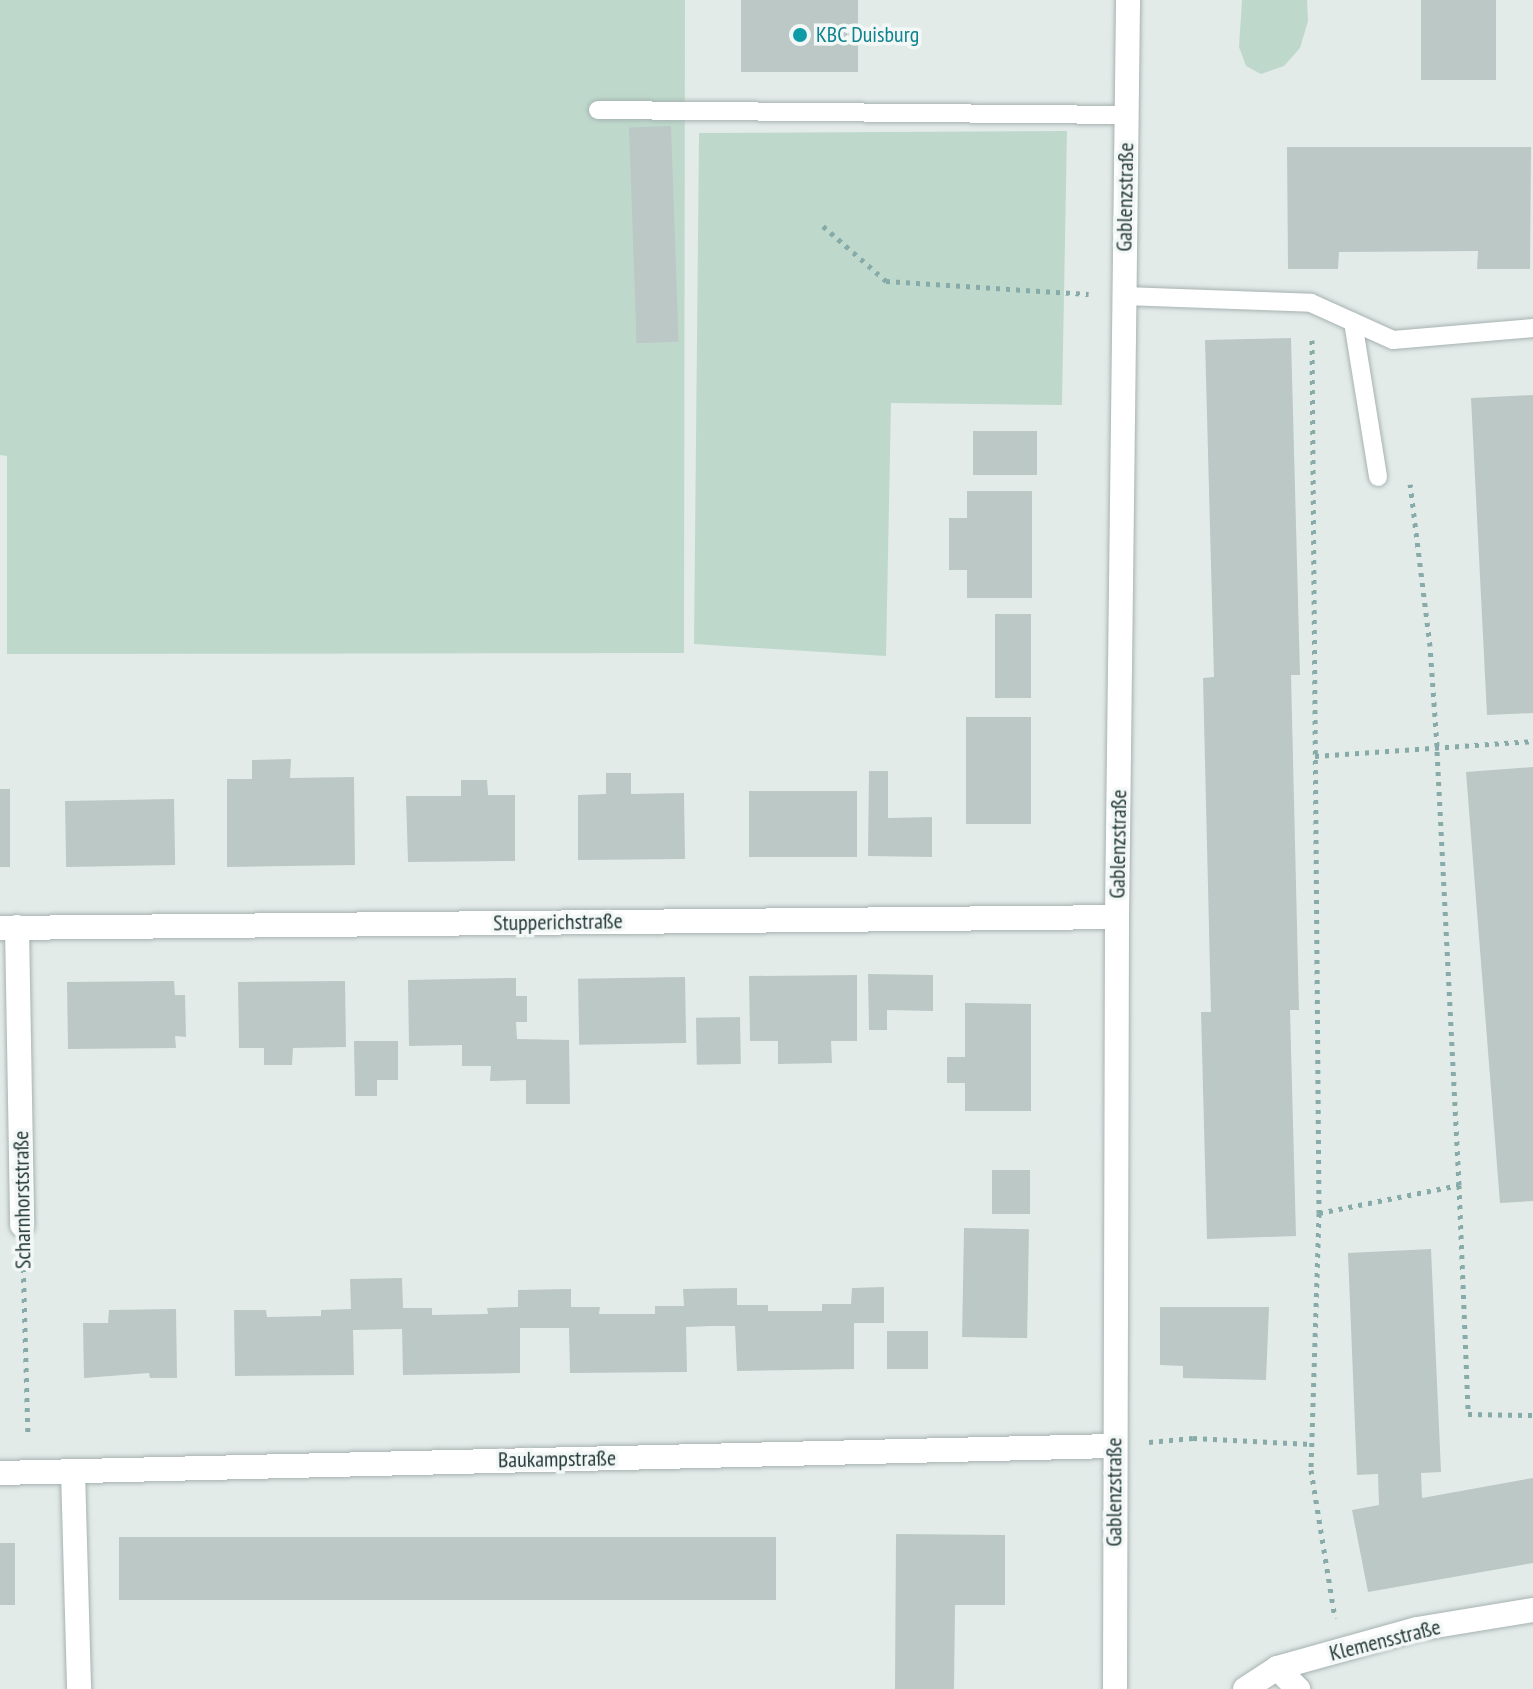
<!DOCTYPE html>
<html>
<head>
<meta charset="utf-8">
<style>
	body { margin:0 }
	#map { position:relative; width:1533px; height:1689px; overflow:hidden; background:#e3ebe9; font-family:"PT Sans Narrow",sans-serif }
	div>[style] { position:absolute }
	.green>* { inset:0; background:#bed9cc }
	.building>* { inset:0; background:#bbc8c6; transform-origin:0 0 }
	.path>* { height:5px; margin-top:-2.5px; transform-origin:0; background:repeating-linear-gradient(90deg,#87aba8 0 4px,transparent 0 10px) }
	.roads { filter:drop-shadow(0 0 2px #a6b2b1) drop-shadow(0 0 2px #a6b2b1) }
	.service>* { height:18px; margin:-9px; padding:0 9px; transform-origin:9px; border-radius:9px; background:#fff }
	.minor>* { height:24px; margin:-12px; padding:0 12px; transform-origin:12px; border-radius:12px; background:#fff }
	.dots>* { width:22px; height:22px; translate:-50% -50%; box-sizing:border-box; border:4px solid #f3f8f6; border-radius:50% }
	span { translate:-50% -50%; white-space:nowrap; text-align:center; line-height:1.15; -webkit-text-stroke:7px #f3f8f6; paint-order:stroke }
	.culture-label { font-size:22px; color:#0d838f }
	.left { translate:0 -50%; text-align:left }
	.street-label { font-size:22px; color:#253a39 }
</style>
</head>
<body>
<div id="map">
	<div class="green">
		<i style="clip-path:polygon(0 0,685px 0,684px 653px,7px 654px,7px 456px,0 455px)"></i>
		<i style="clip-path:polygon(1242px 0,1307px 0,1308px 21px,1300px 48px,1284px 66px,1261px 74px,1246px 66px,1239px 47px)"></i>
		<i style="clip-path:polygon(1067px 131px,1062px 405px,891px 403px,886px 656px,694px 644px,699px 133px)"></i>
	</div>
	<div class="building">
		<i style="left:741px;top:0;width:117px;height:72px"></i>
		<i style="left:1421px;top:0;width:75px;height:80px"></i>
		<i style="left:671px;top:126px;width:216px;height:42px;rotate:88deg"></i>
		<i style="clip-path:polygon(1287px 147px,1531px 147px,1530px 269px,1477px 269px,1478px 251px,1339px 252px,1338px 269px,1288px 269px)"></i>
		<i style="clip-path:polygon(1291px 338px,1300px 675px,1291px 675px,1299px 1010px,1290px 1010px,1296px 1236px,1207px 1239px,1201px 1012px,1211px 1012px,1203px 678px,1214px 677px,1205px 340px)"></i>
		<i style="clip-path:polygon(1533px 395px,1533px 713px,1487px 715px,1471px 398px)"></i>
		<i style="left:973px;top:431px;width:64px;height:44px"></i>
		<i style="clip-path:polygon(967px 491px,1032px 491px,1032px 598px,967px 598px,967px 570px,949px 570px,949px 518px,967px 518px)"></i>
		<i style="left:995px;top:614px;width:36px;height:84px"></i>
		<i style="left:966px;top:717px;width:65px;height:107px"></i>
		<i style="clip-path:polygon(291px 759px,290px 778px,354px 777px,355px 865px,227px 867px,227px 779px,252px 779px,252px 760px)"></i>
		<i style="clip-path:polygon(1533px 767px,1533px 1201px,1500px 1203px,1466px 772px)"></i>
		<i style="clip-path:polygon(869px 771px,888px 771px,888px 818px,932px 817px,932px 857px,868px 856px)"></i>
		<i style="clip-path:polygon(606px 773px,631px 773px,631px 794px,684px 793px,685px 859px,578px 860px,578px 795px,606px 794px)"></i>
		<i style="clip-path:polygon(461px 780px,487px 780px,488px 795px,515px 795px,515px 861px,408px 862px,406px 796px,461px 796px)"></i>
		<i style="left:0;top:789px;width:10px;height:78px"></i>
		<i style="left:857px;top:791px;width:66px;height:108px;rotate:90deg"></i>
		<i style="left:174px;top:799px;width:66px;height:109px;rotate:89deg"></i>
		<i style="clip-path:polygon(868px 974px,933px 975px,933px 1011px,887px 1010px,887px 1030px,869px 1030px)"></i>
		<i style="clip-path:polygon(857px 975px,857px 1041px,831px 1041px,832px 1063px,778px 1064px,778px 1041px,750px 1041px,749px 976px)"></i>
		<i style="left:685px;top:977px;width:66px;height:107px;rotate:89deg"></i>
		<i style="clip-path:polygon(516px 978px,516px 996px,527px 996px,527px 1022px,516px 1022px,517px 1039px,569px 1040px,570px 1104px,526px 1104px,526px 1080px,490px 1081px,491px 1066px,462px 1066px,462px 1045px,409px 1046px,408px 980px)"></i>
		<i style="clip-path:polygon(174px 981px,175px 995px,185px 995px,186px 1037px,175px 1036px,176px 1048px,68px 1049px,67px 982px)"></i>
		<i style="clip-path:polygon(345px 981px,346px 1047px,293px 1048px,292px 1065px,264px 1065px,264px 1048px,239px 1048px,238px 982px)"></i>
		<i style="clip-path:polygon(965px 1003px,1031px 1004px,1031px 1111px,965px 1111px,965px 1083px,947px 1083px,947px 1057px,965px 1057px)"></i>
		<i style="left:740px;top:1017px;width:47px;height:44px;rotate:89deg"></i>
		<i style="clip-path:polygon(354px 1041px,398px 1041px,398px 1080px,377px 1080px,377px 1096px,355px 1096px)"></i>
		<i style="left:992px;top:1170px;width:38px;height:44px"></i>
		<i style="left:964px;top:1228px;width:65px;height:109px;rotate:1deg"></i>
		<i style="clip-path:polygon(1431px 1249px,1441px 1472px,1421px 1473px,1422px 1498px,1533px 1478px,1533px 1563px,1368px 1592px,1352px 1510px,1379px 1505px,1378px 1474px,1357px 1475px,1348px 1253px)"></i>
		<i style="clip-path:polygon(402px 1278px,403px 1308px,432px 1308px,432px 1315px,488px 1314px,487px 1308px,518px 1307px,518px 1290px,571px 1289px,571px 1307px,600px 1307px,599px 1314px,655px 1314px,655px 1306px,684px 1306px,683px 1289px,737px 1288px,737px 1305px,768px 1305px,768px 1311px,822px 1311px,822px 1304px,851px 1304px,852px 1288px,884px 1287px,884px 1323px,854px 1323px,854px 1369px,737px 1371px,735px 1326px,712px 1326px,686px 1327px,687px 1372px,570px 1373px,569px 1328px,520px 1328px,520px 1373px,403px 1375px,402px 1329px,353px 1330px,354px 1375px,235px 1376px,234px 1310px,266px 1310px,267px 1317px,321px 1316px,321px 1310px,351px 1309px,350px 1279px)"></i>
		<i style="clip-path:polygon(1160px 1307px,1269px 1307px,1266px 1380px,1183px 1378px,1183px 1366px,1160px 1365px)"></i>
		<i style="clip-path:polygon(176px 1309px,177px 1378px,150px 1378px,149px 1373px,84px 1378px,83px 1323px,108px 1323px,109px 1310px)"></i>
		<i style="left:887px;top:1331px;width:41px;height:38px"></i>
		<i style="clip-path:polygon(896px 1534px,1005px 1535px,1005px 1605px,955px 1605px,954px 1689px,895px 1689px)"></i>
		<i style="left:776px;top:1537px;width:63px;height:657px;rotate:90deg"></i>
		<i style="left:0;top:1543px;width:15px;height:62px"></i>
	</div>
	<div class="path">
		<i style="left:823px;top:226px;width:84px;rotate:41.1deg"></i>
		<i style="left:886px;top:281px;width:203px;rotate:3.7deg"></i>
		<i style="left:1312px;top:340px;width:873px;rotate:89.54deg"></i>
		<i style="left:1319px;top:1213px;width:143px;rotate:-11.3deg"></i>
		<i style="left:1459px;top:1185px;width:440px;rotate:-92.9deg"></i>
		<i style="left:1437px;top:746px;width:100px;rotate:-94deg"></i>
		<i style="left:1430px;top:646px;width:163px;rotate:-97deg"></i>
		<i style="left:1315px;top:756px;width:219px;rotate:-3.9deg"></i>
		<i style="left:1459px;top:1185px;width:229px;rotate:87.7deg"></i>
		<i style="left:1468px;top:1414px;width:65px;rotate:0.9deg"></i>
		<i style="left:1319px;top:1213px;width:257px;rotate:91.8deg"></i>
		<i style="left:1311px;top:1470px;width:150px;rotate:80.8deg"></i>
		<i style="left:23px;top:1258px;width:178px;rotate:88.4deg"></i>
		<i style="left:1149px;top:1442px;width:44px;rotate:-5.2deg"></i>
		<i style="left:1193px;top:1438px;width:119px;rotate:2.9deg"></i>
	</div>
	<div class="roads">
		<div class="service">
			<i style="left:598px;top:110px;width:528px;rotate:0.54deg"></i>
			<i style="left:1124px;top:296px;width:187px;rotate:2.1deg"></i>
			<i style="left:1311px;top:303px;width:90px;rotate:24.3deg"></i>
			<i style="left:1393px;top:340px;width:141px;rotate:-4.9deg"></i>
			<i style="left:1353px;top:322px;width:157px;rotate:80.8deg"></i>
		</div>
		<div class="minor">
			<i style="left:17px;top:927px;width:298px;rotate:89deg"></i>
			<i style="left:0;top:928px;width:1117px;rotate:-0.56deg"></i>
			<i style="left:73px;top:1471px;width:218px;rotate:88.4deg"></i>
			<i style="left:0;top:1473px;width:1114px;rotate:-1.39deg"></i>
			<i style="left:1277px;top:1668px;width:30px;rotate:45deg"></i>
			<i style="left:1115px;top:1689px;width:772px;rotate:-89.85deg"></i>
			<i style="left:1117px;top:917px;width:917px;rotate:-89.31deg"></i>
			<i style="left:1245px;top:1689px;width:38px;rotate:-33deg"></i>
			<i style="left:1277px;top:1668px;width:145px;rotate:-15.6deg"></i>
			<i style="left:1417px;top:1629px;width:118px;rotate:-9.3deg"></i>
		</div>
	</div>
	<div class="dots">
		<i style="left:800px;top:35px;background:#0f9aa8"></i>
	</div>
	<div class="culture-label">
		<span class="left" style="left:816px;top:35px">KBC Duisburg</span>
	</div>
	<div class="street-label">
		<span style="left:1125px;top:197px;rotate:-89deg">Gablenzstraße</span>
		<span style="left:1118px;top:844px;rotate:-89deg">Gablenzstraße</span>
		<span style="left:558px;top:922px;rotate:-1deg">Stupperichstraße</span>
		<span style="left:22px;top:1200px;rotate:-91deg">Scharnhorststraße</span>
		<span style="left:557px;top:1459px;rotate:-1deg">Baukampstraße</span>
		<span style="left:1114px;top:1492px;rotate:-90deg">Gablenzstraße</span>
		<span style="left:1385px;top:1640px;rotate:-14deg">Klemensstraße</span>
	</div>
</div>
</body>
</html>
